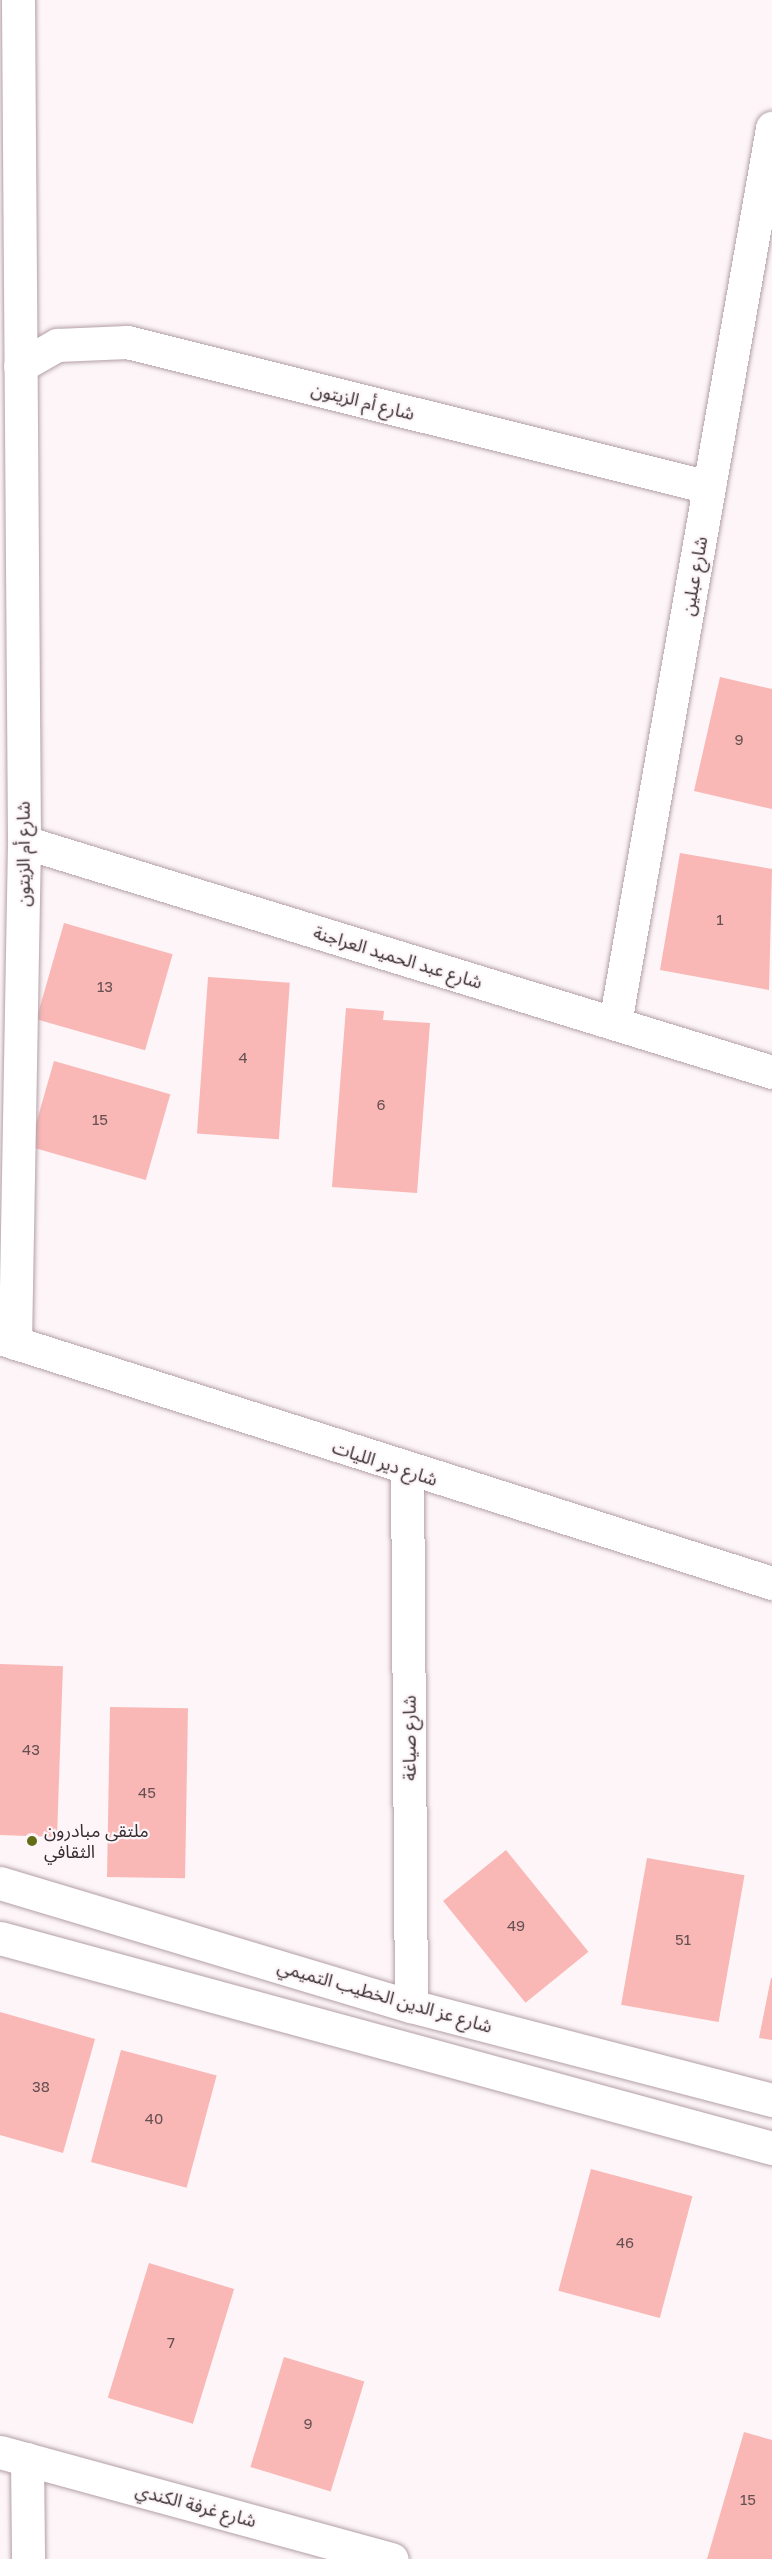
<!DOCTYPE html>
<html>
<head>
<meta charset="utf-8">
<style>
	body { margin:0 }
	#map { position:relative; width:772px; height:2559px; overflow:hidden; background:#fdf5f8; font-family:"Golos Text","Noto Sans Arabic",sans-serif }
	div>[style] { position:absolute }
	.building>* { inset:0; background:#f9b7b6; transform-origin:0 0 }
	.roads { filter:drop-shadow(0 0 2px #b3a0a6) drop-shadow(0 0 2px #b3a0a6) }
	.minor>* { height:33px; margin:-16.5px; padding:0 16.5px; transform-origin:16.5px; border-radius:16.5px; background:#fff }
	.tertiary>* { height:33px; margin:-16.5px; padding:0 16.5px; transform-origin:16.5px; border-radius:16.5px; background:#fff }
	.dots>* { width:16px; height:16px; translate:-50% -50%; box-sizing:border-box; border:3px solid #fdf5f8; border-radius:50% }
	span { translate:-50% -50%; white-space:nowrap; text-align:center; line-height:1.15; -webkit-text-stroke:4.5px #fdf5f8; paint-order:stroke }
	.number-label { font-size:15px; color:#665052 }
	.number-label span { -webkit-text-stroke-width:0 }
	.street-label { font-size:18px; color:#352d30 }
	.poi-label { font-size:18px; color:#352d30 }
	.left { translate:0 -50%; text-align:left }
</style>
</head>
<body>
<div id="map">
	<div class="building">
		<i style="clip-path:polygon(720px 677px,772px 689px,772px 809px,694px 791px)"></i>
		<i style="clip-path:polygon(680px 853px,772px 869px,769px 990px,660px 970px)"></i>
		<i style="left:64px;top:923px;width:113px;height:100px;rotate:16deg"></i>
		<i style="left:208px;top:977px;width:82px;height:157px;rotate:4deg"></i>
		<i style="clip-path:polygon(346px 1008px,384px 1011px,383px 1020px,430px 1023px,417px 1193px,332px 1187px)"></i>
		<i style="left:54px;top:1061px;width:121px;height:89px;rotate:16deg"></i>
		<i style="left:0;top:1664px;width:63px;height:171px;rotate:2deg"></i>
		<i style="left:110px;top:1707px;width:78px;height:170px;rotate:1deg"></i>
		<i style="left:506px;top:1850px;width:131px;height:81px;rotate:51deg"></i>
		<i style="left:647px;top:1858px;width:99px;height:149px;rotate:10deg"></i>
		<i style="clip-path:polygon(771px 1978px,772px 1978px,772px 2040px,759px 2038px)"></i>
		<i style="clip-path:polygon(0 2012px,95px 2039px,63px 2153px,0 2135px)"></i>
		<i style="left:121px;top:2050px;width:99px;height:116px;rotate:15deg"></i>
		<i style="left:591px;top:2169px;width:105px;height:126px;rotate:15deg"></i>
		<i style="left:149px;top:2263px;width:89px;height:141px;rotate:17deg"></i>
		<i style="left:284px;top:2357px;width:84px;height:115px;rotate:17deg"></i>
		<i style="clip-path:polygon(744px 2432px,772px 2440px,772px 2559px,707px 2559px)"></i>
	</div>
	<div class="roads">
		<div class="minor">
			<i style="left:20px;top:366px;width:43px;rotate:-29.6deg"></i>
			<i style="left:57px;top:345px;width:70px;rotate:-2.5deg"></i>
			<i style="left:127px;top:342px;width:600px;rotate:13.99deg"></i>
			<i style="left:24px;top:842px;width:783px;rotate:17.09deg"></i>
			<i style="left:615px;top:1023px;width:909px;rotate:-80.05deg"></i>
			<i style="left:0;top:1338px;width:810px;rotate:17.61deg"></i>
			<i style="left:15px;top:1343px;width:501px;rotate:-88.97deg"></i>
			<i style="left:24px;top:842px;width:842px;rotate:-90.41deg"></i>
			<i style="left:407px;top:1471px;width:535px;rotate:89.57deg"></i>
			<i style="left:0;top:2452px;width:406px;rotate:15.3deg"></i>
			<i style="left:27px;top:2459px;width:100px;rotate:89.4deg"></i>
		</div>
		<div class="tertiary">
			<i style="left:0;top:1883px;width:429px;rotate:16.7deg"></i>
			<i style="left:411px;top:2006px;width:373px;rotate:14.6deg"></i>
			<i style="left:0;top:1938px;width:800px;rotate:15.22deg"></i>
		</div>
	</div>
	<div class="dots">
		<i style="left:32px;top:1841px;background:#616e17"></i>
	</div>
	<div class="number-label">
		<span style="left:739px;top:740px">9</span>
		<span style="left:720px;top:920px">1</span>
		<span style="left:105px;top:987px">13</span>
		<span style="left:243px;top:1058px">4</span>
		<span style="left:381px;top:1105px">6</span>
		<span style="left:100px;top:1120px">15</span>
		<span style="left:31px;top:1750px">43</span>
		<span style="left:147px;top:1793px">45</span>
		<span style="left:516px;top:1926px">49</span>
		<span style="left:683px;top:1940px">51</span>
		<span style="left:41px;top:2087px">38</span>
		<span style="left:154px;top:2119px">40</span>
		<span style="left:625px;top:2243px">46</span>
		<span style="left:171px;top:2343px">7</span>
		<span style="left:308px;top:2424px">9</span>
		<span style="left:748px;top:2500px">15</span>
	</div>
	<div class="street-label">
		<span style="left:363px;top:401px;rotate:14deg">شارع أم الزيتون</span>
		<span style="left:694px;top:576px;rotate:-80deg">شارع عبلين</span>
		<span style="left:23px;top:854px;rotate:-90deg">شارع أم الزيتون</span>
		<span style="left:398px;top:957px;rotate:17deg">شارع عبد الحميد العراجنة</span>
		<span style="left:385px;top:1463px;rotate:18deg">شارع دير الليات</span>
		<span style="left:409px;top:1738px;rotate:-90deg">شارع صياغة</span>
		<span style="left:385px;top:1996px;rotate:16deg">شارع عز الدين الخطيب التميمي</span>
		<span style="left:196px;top:2505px;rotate:15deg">شارع غرفة الكندي</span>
	</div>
	<div class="poi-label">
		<span class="left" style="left:44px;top:1841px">ملتقى مبادرون<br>الثقافي</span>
	</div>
</div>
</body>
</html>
